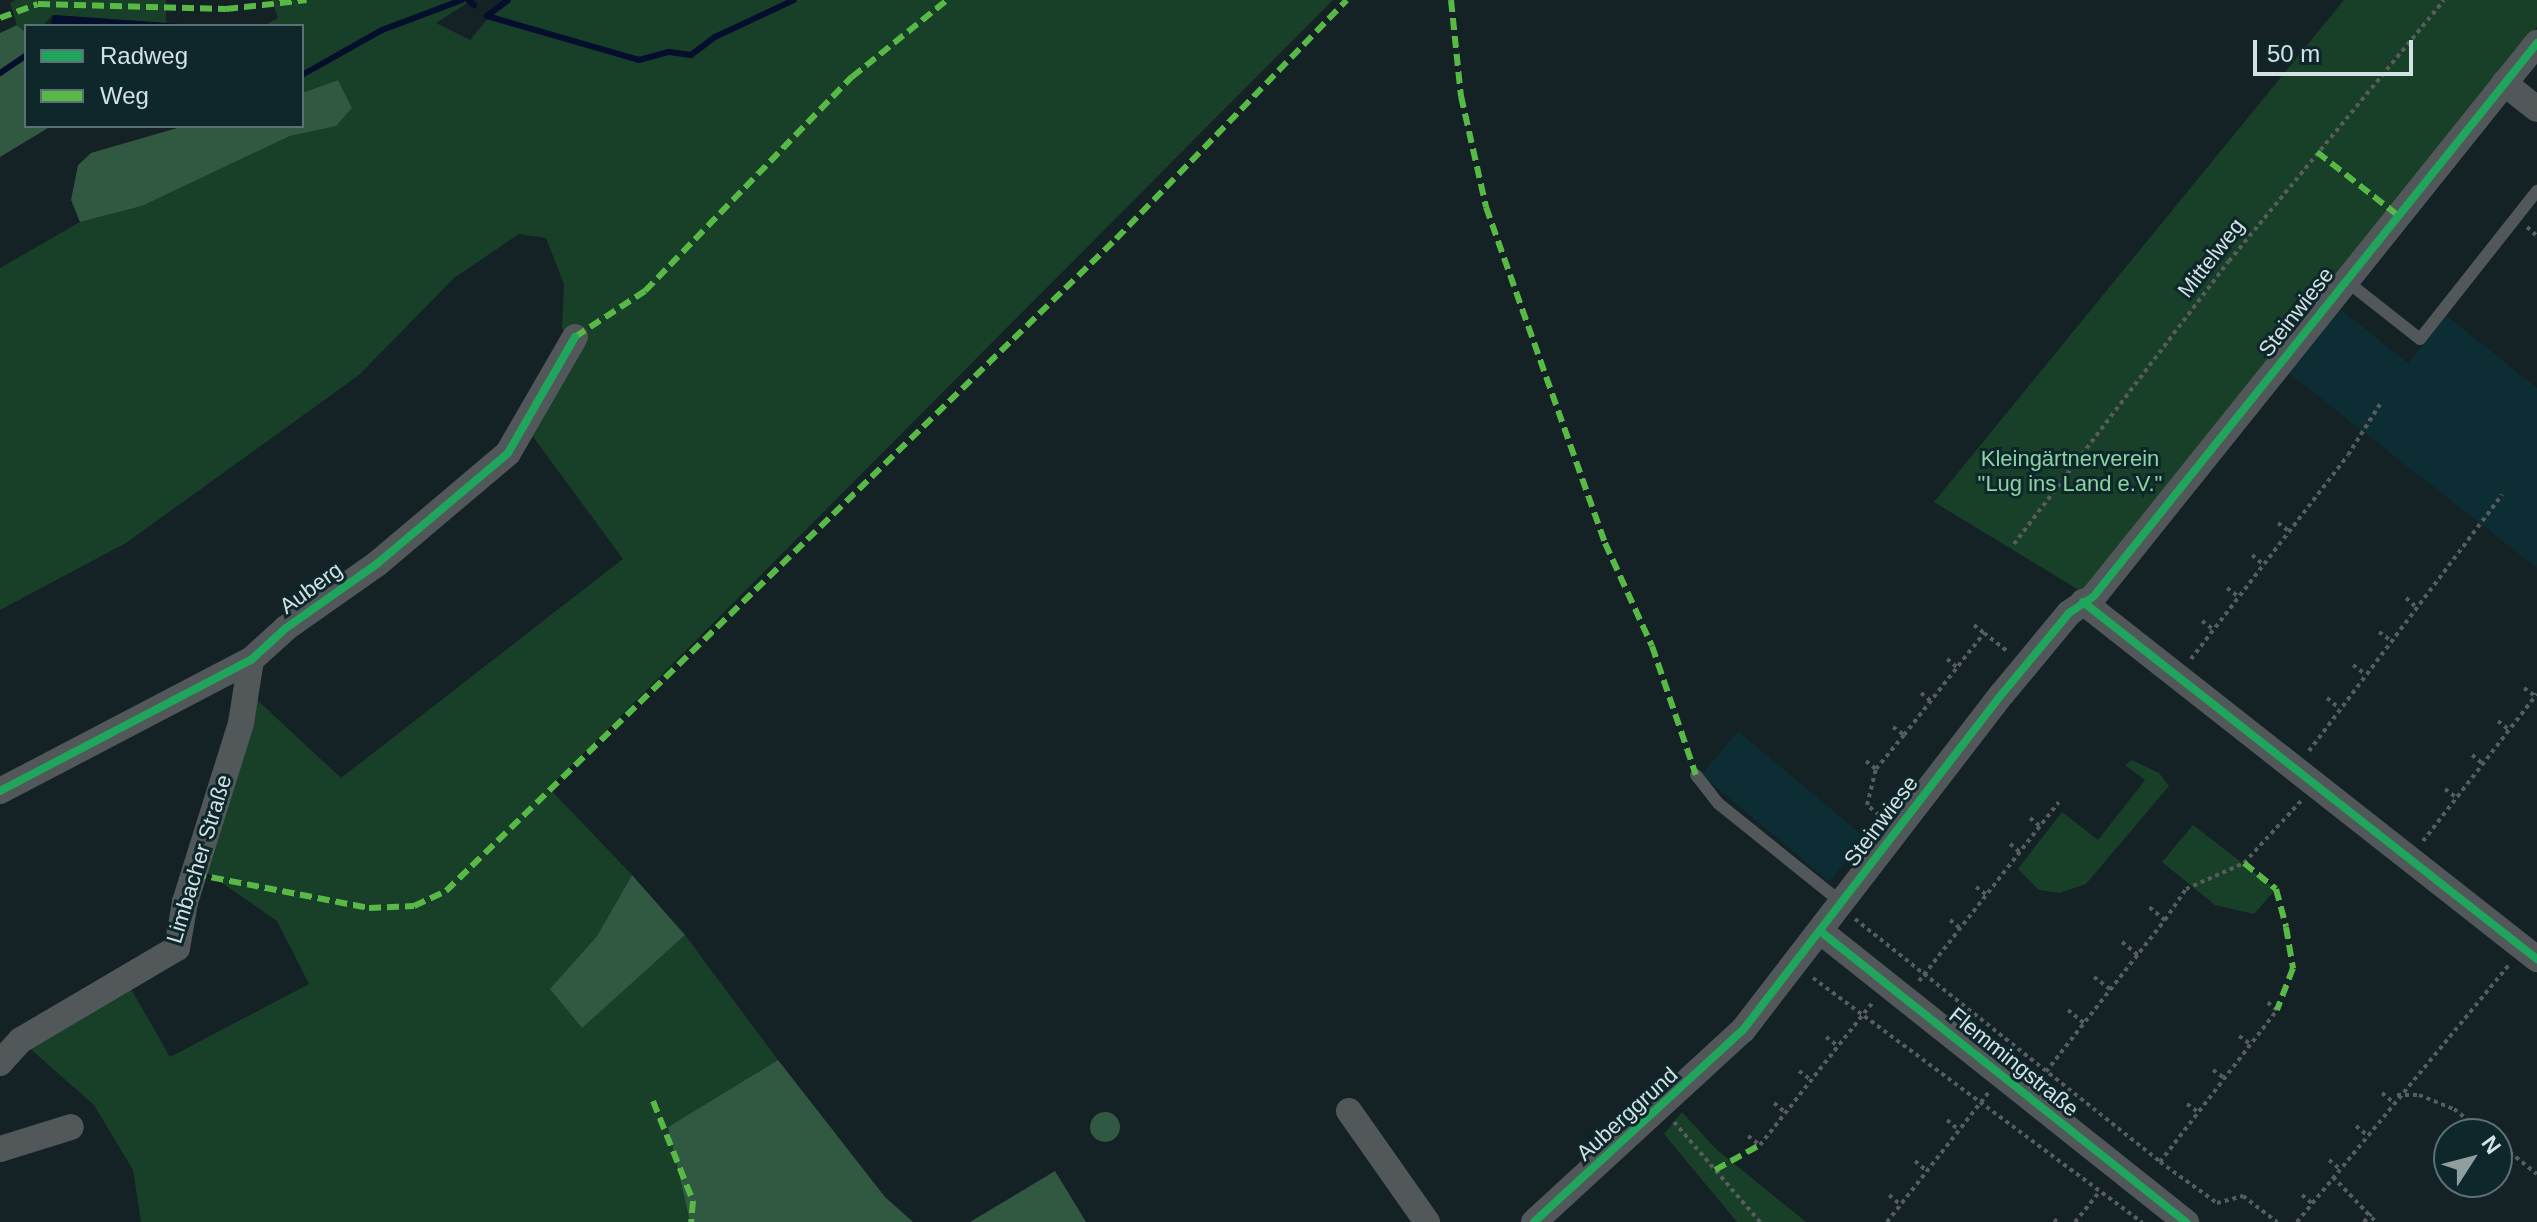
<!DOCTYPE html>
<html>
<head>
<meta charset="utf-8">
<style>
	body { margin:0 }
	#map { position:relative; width:2537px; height:1222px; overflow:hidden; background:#142225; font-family:Arial,sans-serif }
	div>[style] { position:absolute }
	.built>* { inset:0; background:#0b2d33; transform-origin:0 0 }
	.green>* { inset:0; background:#183f28 }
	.forest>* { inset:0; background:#315840 }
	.round { border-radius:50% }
	.water>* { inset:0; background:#050e2c }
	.stream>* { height:6px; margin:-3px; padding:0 3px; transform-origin:3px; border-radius:3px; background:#050e2c }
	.path>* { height:4px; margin-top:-2px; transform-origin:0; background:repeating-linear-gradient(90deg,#575d5f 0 4px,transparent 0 8px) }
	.lane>* { height:12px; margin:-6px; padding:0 6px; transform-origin:6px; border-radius:6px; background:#525759 }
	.street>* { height:26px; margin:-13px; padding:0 13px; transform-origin:13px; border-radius:13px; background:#525759 }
	.quiet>* { height:6px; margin-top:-3px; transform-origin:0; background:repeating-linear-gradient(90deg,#58b947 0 12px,transparent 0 18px) }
	.cycleway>* { height:8px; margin:-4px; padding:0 4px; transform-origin:4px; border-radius:4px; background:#20a55d }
	span { translate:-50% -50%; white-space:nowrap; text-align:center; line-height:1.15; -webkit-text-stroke:6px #0e272b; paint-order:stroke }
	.street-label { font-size:22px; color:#d2e1e3 }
	.park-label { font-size:22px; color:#8cd3a2 }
	.legend { position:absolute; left:24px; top:24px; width:280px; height:104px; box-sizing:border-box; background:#0e272b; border:2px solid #5c7175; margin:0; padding:10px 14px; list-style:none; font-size:24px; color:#d2e1e3 }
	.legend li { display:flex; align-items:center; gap:16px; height:40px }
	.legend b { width:40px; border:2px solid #5c7175 }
	.north { position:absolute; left:2433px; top:1118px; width:80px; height:80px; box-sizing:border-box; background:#0e272b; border:2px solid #5c7175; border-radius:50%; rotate:54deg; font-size:22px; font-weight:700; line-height:32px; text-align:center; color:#d2e1e3 }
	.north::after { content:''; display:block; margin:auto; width:28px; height:36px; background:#909ea0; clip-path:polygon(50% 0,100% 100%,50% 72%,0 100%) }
	.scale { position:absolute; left:2253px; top:40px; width:160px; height:36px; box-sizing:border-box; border:4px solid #d2e1e3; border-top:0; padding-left:10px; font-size:24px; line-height:28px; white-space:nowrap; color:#d2e1e3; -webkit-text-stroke:6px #0e272b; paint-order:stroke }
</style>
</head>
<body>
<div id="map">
	<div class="built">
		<i style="clip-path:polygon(2334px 304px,2408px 363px,2446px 315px,2537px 388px,2537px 568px,2286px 371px)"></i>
		<i style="left:1738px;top:731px;width:167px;height:57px;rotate:40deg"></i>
	</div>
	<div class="green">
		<i style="clip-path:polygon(15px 0,166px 0,166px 23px,53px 15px,42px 26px,26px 26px,26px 33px,17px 25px,10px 3px)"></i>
		<i style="clip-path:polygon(272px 0,472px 0,436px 23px,470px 40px,503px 0,1333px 0,549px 788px,632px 875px,597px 936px,551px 989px,581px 1027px,685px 935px,778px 1060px,668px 1127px,690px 1222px,141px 1222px,133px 1170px,94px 1105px,27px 1046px,130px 987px,170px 1057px,309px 984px,277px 921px,202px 869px,253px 696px,341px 778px,623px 559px,531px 434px,577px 349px,562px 328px,564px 284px,546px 238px,519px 234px,454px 278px,359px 375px,126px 543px,0 610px,0 268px,80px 222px,142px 206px,290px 136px,336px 125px,352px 108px,338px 80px,302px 93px,302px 26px,263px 26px,278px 18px)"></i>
		<i style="clip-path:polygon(2344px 0,2537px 0,2537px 27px,2082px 592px,1934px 502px)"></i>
		<i style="clip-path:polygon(2132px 760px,2159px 773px,2169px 786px,2086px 884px,2060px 893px,2039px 890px,2018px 869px,2062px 812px,2098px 840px,2145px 780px,2125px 765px)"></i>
		<i style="clip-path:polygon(2193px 825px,2276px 889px,2254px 914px,2215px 905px,2162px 862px)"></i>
		<i style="clip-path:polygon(1682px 1112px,1716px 1149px,1806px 1222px,1737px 1222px,1664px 1134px)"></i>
	</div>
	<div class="forest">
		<i style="clip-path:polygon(17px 25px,26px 33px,26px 126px,48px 128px,0 157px,0 33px)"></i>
		<i style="clip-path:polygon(338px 80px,352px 108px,336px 126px,290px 136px,142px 206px,80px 222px,71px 200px,78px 165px,91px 153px,184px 126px,302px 126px,302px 93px)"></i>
		<i style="clip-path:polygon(632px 875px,685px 935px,582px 1028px,550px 989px,597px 936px)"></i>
		<i style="clip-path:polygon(778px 1060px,885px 1197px,913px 1222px,690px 1222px,668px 1127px)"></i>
		<i class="round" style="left:1090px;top:1112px;width:30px;height:30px"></i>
		<i style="clip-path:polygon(1055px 1171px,1086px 1222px,970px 1222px)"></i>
	</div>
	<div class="water">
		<i style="clip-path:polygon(53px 15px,166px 23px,205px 26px,51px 26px)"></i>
	</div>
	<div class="stream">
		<i style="left:468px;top:0;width:8px;rotate:40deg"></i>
		<i style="left:487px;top:16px;width:158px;rotate:16.1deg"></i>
		<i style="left:639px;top:60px;width:31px;rotate:-15deg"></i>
		<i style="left:669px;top:52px;width:22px;rotate:8deg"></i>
		<i style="left:691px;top:55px;width:30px;rotate:-37deg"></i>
		<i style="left:715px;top:37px;width:87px;rotate:-25.1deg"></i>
		<i style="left:487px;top:16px;width:26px;rotate:-37deg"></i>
		<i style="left:0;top:73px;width:30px;rotate:-34deg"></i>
		<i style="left:302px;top:75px;width:92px;rotate:-29.4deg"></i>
		<i style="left:382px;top:30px;width:85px;rotate:-20.6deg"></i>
	</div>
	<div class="path">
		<i style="left:2527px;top:227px;width:13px;rotate:42deg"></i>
		<i style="left:2278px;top:523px;width:15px;rotate:37deg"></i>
		<i style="left:2014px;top:544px;width:355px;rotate:-52.8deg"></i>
		<i style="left:2229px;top:261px;width:338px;rotate:-50.5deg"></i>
		<i style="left:2252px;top:555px;width:16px;rotate:40deg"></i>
		<i style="left:2227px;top:588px;width:15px;rotate:37deg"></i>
		<i style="left:2406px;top:598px;width:13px;rotate:42deg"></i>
		<i style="left:2202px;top:621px;width:15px;rotate:37deg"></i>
		<i style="left:1974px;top:625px;width:13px;rotate:39deg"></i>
		<i style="left:2379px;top:632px;width:14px;rotate:36deg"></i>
		<i style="left:1947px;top:659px;width:13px;rotate:39deg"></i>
		<i style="left:2191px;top:659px;width:257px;rotate:-52.4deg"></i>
		<i style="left:2348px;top:455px;width:64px;rotate:-57.8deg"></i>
		<i style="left:2353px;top:665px;width:15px;rotate:37deg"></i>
		<i style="left:2524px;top:688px;width:14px;rotate:36deg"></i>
		<i style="left:1921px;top:693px;width:13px;rotate:39deg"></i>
		<i style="left:2327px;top:698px;width:16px;rotate:40deg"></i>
		<i style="left:2498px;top:721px;width:14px;rotate:39deg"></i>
		<i style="left:1893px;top:727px;width:14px;rotate:36deg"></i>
		<i style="left:2309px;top:751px;width:321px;rotate:-53deg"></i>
		<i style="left:2472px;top:755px;width:14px;rotate:39deg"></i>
		<i style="left:1866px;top:761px;width:13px;rotate:39deg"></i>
		<i style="left:2445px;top:789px;width:15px;rotate:37deg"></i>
		<i style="left:1879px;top:815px;width:16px;rotate:-140deg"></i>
		<i style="left:1867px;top:805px;width:37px;rotate:-76deg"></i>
		<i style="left:1876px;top:769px;width:44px;rotate:-50.5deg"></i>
		<i style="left:1904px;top:735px;width:130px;rotate:-51.9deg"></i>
		<i style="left:1984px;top:633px;width:31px;rotate:38deg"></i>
		<i style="left:2030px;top:818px;width:13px;rotate:39deg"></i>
		<i style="left:2423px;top:841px;width:186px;rotate:-52.2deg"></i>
		<i style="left:2010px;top:844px;width:13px;rotate:39deg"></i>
		<i style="left:1976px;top:887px;width:14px;rotate:36deg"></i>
		<i style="left:1855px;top:919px;width:390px;rotate:38.5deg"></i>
		<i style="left:2160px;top:1162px;width:70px;rotate:35.7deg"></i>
		<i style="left:2217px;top:1203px;width:27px;rotate:-15deg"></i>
		<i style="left:2243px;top:1196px;width:43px;rotate:37.4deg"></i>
		<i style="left:1950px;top:920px;width:13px;rotate:39deg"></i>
		<i style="left:2165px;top:920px;width:37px;rotate:-56deg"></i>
		<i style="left:2186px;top:889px;width:64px;rotate:-24.1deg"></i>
		<i style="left:2244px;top:863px;width:84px;rotate:-47.4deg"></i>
		<i style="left:2122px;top:942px;width:21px;rotate:39deg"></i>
		<i style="left:2094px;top:977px;width:21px;rotate:37deg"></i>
		<i style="left:1813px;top:978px;width:410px;rotate:36.6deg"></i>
		<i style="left:1919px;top:981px;width:227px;rotate:-52deg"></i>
		<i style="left:2068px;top:1010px;width:21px;rotate:39deg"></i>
		<i style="left:2239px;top:1036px;width:14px;rotate:36deg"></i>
		<i style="left:1826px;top:1037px;width:15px;rotate:37deg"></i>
		<i style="left:2213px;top:1070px;width:14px;rotate:36deg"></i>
		<i style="left:1799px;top:1071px;width:15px;rotate:37deg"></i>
		<i style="left:2041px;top:1078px;width:201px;rotate:-51.9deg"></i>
		<i style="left:2165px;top:920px;width:21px;rotate:-141deg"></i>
		<i style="left:2382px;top:1093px;width:13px;rotate:39deg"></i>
		<i style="left:2397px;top:1095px;width:22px"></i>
		<i style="left:2419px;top:1095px;width:38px;rotate:22deg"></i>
		<i style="left:2454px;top:1109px;width:41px;rotate:38deg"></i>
		<i style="left:1774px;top:1103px;width:16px;rotate:40deg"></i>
		<i style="left:2187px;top:1104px;width:14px;rotate:36deg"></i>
		<i style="left:1947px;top:1120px;width:16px;rotate:40deg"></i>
		<i style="left:1674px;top:1122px;width:132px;rotate:49.3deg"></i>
		<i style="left:2356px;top:1126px;width:13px;rotate:39deg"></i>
		<i style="left:1748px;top:1136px;width:15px;rotate:37deg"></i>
		<i style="left:1760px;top:1145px;width:182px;rotate:-51.7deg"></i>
		<i style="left:2497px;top:1142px;width:51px;rotate:38.7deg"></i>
		<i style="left:2329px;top:1160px;width:13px;rotate:39deg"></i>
		<i style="left:1915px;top:1161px;width:16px;rotate:40deg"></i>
		<i style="left:2160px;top:1162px;width:192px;rotate:-52.4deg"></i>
		<i style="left:2277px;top:1010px;width:14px;rotate:-141deg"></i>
		<i style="left:2503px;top:1168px;width:16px;rotate:-52deg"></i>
		<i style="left:2333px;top:1177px;width:62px;rotate:46.3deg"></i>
		<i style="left:1889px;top:1195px;width:16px;rotate:40deg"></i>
		<i style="left:2302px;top:1195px;width:13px;rotate:39deg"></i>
		<i style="left:2054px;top:1219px;width:4px;rotate:45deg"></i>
		<i style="left:1887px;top:1222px;width:164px;rotate:-51.9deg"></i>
		<i style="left:2075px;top:1222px;width:38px;rotate:-51deg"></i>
		<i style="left:2297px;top:1222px;width:333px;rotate:-50.5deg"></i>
		<i style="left:2364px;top:1222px;width:11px;rotate:-49deg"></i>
	</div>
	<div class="lane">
		<i style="left:2345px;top:280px;width:95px;rotate:38.2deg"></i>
		<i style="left:2420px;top:339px;width:189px;rotate:-51.7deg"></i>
		<i style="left:1696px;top:775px;width:37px;rotate:52deg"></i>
		<i style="left:1719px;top:804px;width:156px;rotate:38.8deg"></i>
	</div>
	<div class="street">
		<i style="left:2504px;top:83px;width:42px;rotate:38.2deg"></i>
		<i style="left:2083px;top:602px;width:578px;rotate:38.18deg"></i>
		<i style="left:0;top:791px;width:283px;rotate:-27.6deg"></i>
		<i style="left:251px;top:660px;width:47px;rotate:-42.4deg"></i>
		<i style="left:286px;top:628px;width:113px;rotate:-35.2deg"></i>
		<i style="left:378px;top:563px;width:170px;rotate:-40.2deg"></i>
		<i style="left:508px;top:453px;width:134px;rotate:-60deg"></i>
		<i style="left:1820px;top:931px;width:468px;rotate:38.5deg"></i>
		<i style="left:0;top:1063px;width:31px;rotate:-48deg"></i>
		<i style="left:21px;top:1040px;width:181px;rotate:-30.5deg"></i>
		<i style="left:177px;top:948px;width:47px;rotate:-80.1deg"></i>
		<i style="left:185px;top:902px;width:188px;rotate:-72.6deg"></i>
		<i style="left:241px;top:723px;width:64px;rotate:-81deg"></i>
		<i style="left:1349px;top:1111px;width:136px;rotate:54.9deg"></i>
		<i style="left:0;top:1149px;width:74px;rotate:-17.2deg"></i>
		<i style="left:1534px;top:1222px;width:284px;rotate:-42.6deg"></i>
		<i style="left:1743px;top:1030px;width:424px;rotate:-52.4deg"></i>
		<i style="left:2002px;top:694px;width:105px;rotate:-50.4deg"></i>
		<i style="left:2069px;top:613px;width:30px;rotate:-34deg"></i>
		<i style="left:2094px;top:596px;width:709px;rotate:-51.3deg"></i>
	</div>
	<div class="quiet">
		<i style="left:1451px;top:0;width:97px;rotate:84.1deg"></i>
		<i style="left:1461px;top:96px;width:114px;rotate:77.3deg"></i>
		<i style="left:1486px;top:207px;width:356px;rotate:70.5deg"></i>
		<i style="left:1605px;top:543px;width:113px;rotate:65.5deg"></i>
		<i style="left:1652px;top:646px;width:136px;rotate:71.2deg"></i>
		<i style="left:0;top:18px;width:40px;rotate:-20.2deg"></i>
		<i style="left:38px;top:4px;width:188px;rotate:1.5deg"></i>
		<i style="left:226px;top:9px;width:81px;rotate:-6.3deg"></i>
		<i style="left:2317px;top:152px;width:100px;rotate:38.1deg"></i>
		<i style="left:575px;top:337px;width:84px;rotate:-33.3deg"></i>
		<i style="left:645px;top:291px;width:298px;rotate:-46deg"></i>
		<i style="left:852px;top:77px;width:122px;rotate:-39deg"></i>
		<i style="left:2244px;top:863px;width:41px;rotate:39.1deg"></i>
		<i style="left:2276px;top:889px;width:39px;rotate:75deg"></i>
		<i style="left:2286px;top:927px;width:42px;rotate:80.3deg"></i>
		<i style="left:2293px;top:968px;width:45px;rotate:110.9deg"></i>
		<i style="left:194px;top:874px;width:178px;rotate:11deg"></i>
		<i style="left:369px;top:908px;width:45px;rotate:-2.5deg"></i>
		<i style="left:414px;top:906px;width:35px;rotate:-25deg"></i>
		<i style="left:446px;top:891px;width:935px;rotate:-44.22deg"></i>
		<i style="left:1116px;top:239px;width:332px;rotate:-46deg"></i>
		<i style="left:653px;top:1101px;width:108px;rotate:68.2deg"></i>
		<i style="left:693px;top:1201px;width:21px;rotate:95deg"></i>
		<i style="left:1715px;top:1170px;width:51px;rotate:-29.1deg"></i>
	</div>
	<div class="cycleway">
		<i style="left:2083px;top:602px;width:578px;rotate:38.18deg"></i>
		<i style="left:0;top:791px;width:283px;rotate:-27.6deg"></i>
		<i style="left:251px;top:660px;width:47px;rotate:-42.4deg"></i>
		<i style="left:286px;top:628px;width:113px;rotate:-35.2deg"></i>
		<i style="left:378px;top:563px;width:170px;rotate:-40.2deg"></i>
		<i style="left:508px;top:453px;width:134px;rotate:-60deg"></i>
		<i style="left:1820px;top:931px;width:468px;rotate:38.5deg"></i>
		<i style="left:1534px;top:1222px;width:284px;rotate:-42.6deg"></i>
		<i style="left:1743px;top:1030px;width:424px;rotate:-52.4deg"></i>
		<i style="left:2002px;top:694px;width:105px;rotate:-50.4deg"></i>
		<i style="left:2069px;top:613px;width:30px;rotate:-34deg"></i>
		<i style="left:2094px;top:596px;width:709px;rotate:-51.3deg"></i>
	</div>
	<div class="street-label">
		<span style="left:2211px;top:258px;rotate:-52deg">Mittelweg</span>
		<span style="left:2296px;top:312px;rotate:-52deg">Steinwiese</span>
		<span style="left:311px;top:588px;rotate:-36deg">Auberg</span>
		<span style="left:1881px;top:821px;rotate:-53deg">Steinwiese</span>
		<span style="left:199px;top:859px;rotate:-73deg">Limbacher Straße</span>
		<span style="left:2014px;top:1062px;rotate:39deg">Flemmingstraße</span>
		<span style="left:1627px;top:1114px;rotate:-42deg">Auberggrund</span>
	</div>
	<div class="park-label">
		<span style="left:2070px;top:471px">Kleingärtnerverein<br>"Lug ins Land e.V."</span>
	</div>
	<ul class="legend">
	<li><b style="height:10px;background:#20a55d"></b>Radweg</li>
	<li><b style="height:10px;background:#58b947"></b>Weg</li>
	</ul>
	<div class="north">N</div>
	<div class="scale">50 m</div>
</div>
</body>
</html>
